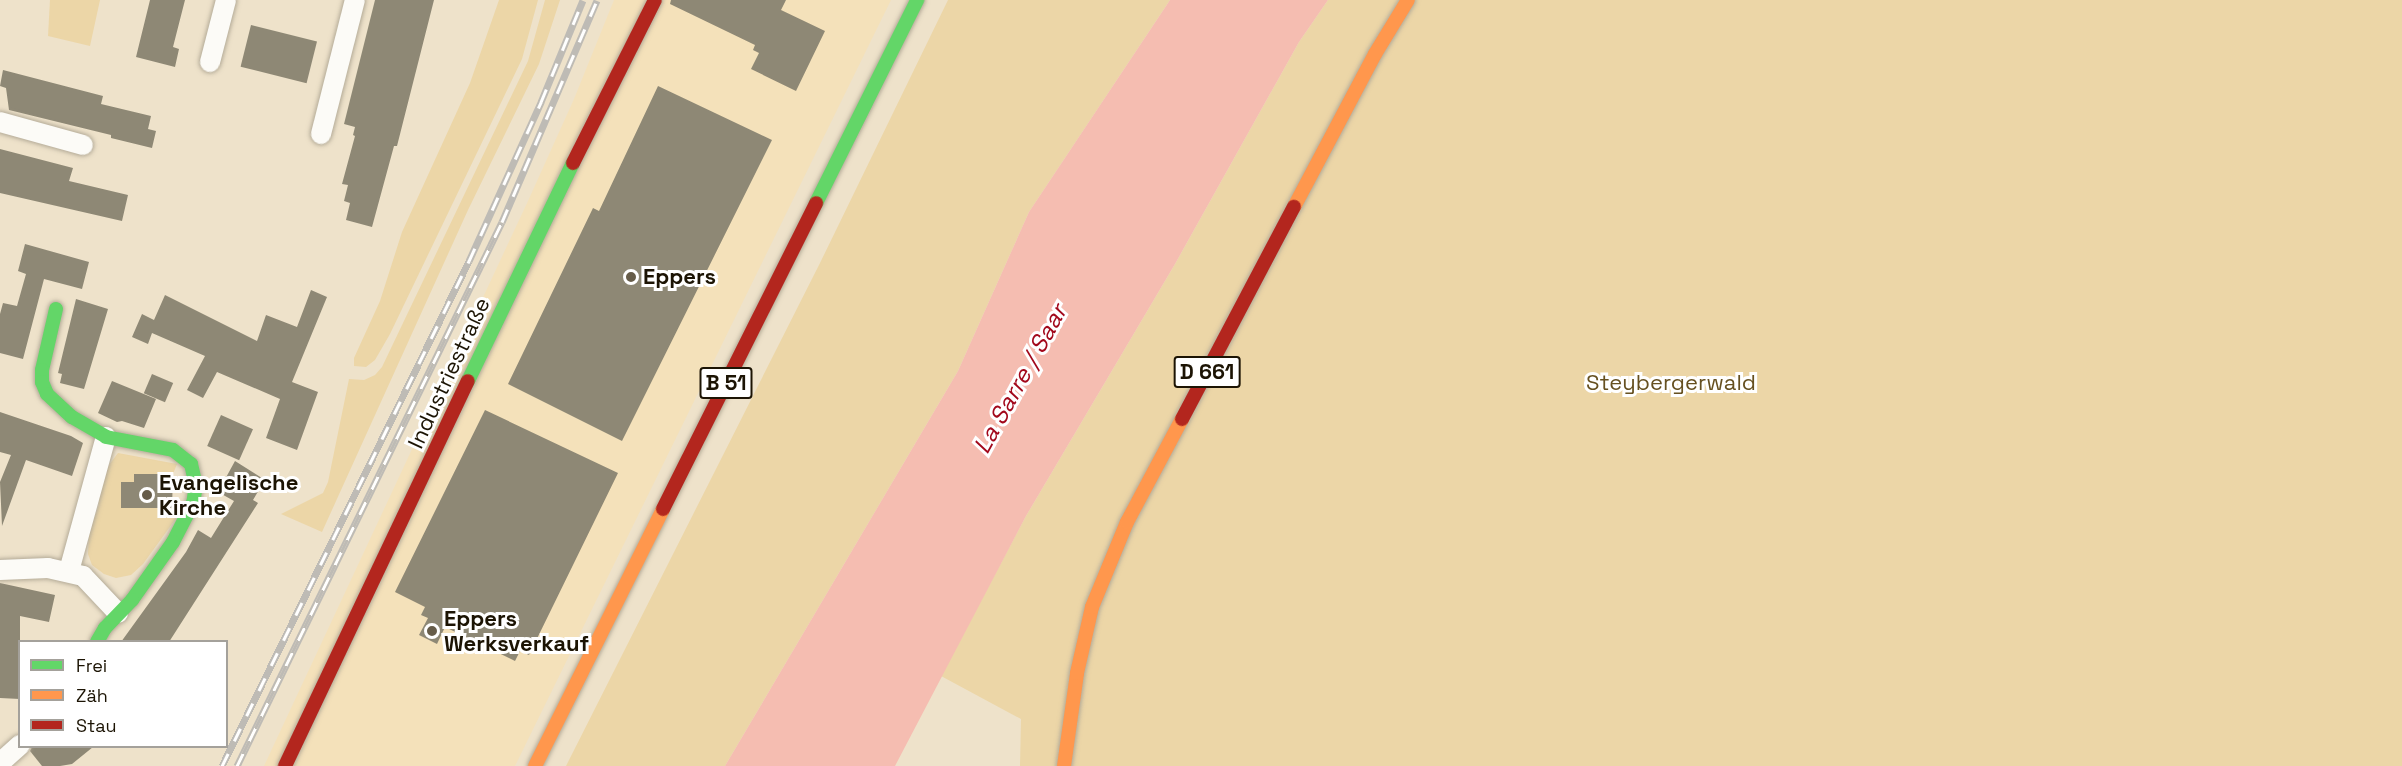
<!DOCTYPE html>
<html>
<head>
<meta charset="utf-8">
<style>
	body { margin:0 }
	#map { position:relative; width:2402px; height:766px; overflow:hidden; background:#eee2ca; font-family:"Space Grotesk",sans-serif }
	div>[style] { position:absolute }
	.built>* { inset:0; background:#f4e1ba }
	.green>* { inset:0; background:#ecd6a7 }
	.water>* { inset:0; background:#f5bdb1 }
	.building>* { inset:0; background:#8e8875; transform-origin:0 0 }
	.roads { filter:drop-shadow(0 0 2px #b4ab98) drop-shadow(0 0 2px #b4ab98) }
	.street>* { height:20px; margin:-10px; padding:0 10px; transform-origin:10px; border-radius:10px; background:#fcfbf7 }
	.fast>* { height:14px; margin:-7px; padding:0 7px; transform-origin:7px; border-radius:7px; background:#63d668 }
	.slow>* { height:14px; margin:-7px; padding:0 7px; transform-origin:7px; border-radius:7px; background:#ff974d }
	.jam>* { height:14px; margin:-7px; padding:0 7px; transform-origin:7px; border-radius:7px; background:#b3261e }
	.rail>* { height:7px; margin-top:-3.5px; transform-origin:0; background:repeating-linear-gradient(90deg,#fff 0 14px,#bebbb5 0 28px); box-sizing:border-box; border-block:2px solid #bebbb5 }
	.dots>* { width:16px; height:16px; translate:-50% -50%; box-sizing:border-box; border:3px solid #fff; border-radius:50% }
	span { translate:-50% -50%; white-space:nowrap; text-align:center; line-height:1.15; -webkit-text-stroke:6px #fff; paint-order:stroke }
	.shield-label span { padding:2px 4px; background:#fff; border:2px solid; border-radius:4px; -webkit-text-stroke-width:0 }
	.shield-label { font-size:21px; color:#1c1404; font-weight:700 }
	.poi-label { font-size:22px; color:#1c1404; font-weight:700 }
	.left { translate:0 -50%; text-align:left }
	.street-label { font-size:22px; color:#1c1404 }
	.park-label { font-size:22px; color:#665020 }
	.water-label { font-size:24px; color:#a2081b; font-style:italic }
	.legend { position:absolute; left:18px; top:640px; width:210px; height:108px; box-sizing:border-box; background:#fff; border:2px solid #a4a19b; margin:0; padding:8px 10px; list-style:none; font-size:18px; color:#1c1404 }
	.legend li { display:flex; align-items:center; gap:12px; height:30px }
	.legend b { width:30px; border:2px solid #a4a19b }
</style>
</head>
<body>
<div id="map">
	<div class="built">
		<i style="clip-path:polygon(614px 0,891px 0,515px 766px,264px 766px,528px 201px,574px 99px)"></i>
	</div>
	<div class="green">
		<i style="clip-path:polygon(50px 0,100px 0,90px 46px,48px 36px)"></i>
		<i style="clip-path:polygon(499px 0,538px 0,522px 59px,390px 334px,375px 360px,366px 367px,354px 366px,354px 358px,380px 301px,402px 232px,470px 83px)"></i>
		<i style="clip-path:polygon(545px 0,560px 0,539px 64px,468px 210px,322px 532px,281px 514px,323px 493px,328px 482px,349px 379px,364px 380px,375px 375px,382px 367px,528px 61px)"></i>
		<i style="clip-path:polygon(948px 0,1170px 0,1029px 212px,958px 371px,725px 766px,566px 766px,820px 263px)"></i>
		<i style="clip-path:polygon(1328px 0,2402px 0,2402px 766px,1020px 766px,1021px 719px,941px 676px,1026px 516px,1175px 264px,1299px 42px)"></i>
		<i style="clip-path:polygon(118px 453px,177px 464px,173px 474px,134px 474px,134px 482px,121px 483px,121px 508px,173px 508px,180px 513px,143px 564px,131px 575px,116px 578px,104px 574px,92px 565px,88px 554px,89px 533px,99px 505px,99px 489px,106px 469px)"></i>
	</div>
	<div class="water">
		<i style="clip-path:polygon(1170px 0,1328px 0,1299px 42px,1175px 264px,1026px 516px,895px 766px,725px 766px,958px 371px,1029px 212px)"></i>
	</div>
	<div class="building">
		<i style="clip-path:polygon(150px 0,185px 0,173px 47px,179px 49px,175px 67px,136px 57px)"></i>
		<i style="clip-path:polygon(375px 0,434px 0,397px 146px,394px 146px,372px 227px,346px 220px,350px 203px,344px 201px,348px 185px,342px 184px,355px 136px,353px 135px,355px 127px,344px 124px)"></i>
		<i style="clip-path:polygon(671px 0,786px 0,781px 10px,825px 31px,796px 91px,751px 69px,759px 53px,753px 50px,755px 45px,670px 4px)"></i>
		<i style="left:251px;top:25px;width:68px;height:43px;rotate:14deg"></i>
		<i style="clip-path:polygon(3px 70px,103px 96px,101px 104px,151px 116px,148px 129px,156px 131px,152px 148px,111px 138px,111px 135px,9px 110px,6px 88px,0 86px)"></i>
		<i style="clip-path:polygon(658px 86px,772px 140px,622px 441px,508px 384px,593px 208px,599px 211px)"></i>
		<i style="clip-path:polygon(0 149px,73px 168px,69px 181px,128px 195px,122px 221px,0 193px)"></i>
		<i style="clip-path:polygon(25px 244px,89px 262px,82px 289px,44px 279px,23px 359px,0 353px,0 314px,3px 303px,17px 306px,26px 274px,18px 271px)"></i>
		<i style="clip-path:polygon(311px 290px,327px 297px,292px 382px,318px 392px,297px 450px,266px 438px,280px 399px,217px 372px,203px 398px,187px 390px,205px 356px,152px 333px,148px 344px,132px 337px,142px 314px,154px 320px,165px 295px,257px 341px,266px 315px,297px 327px)"></i>
		<i style="clip-path:polygon(76px 299px,108px 309px,84px 389px,60px 383px,62px 374px,58px 373px)"></i>
		<i style="left:152px;top:374px;width:23px;height:21px;rotate:23deg"></i>
		<i style="clip-path:polygon(112px 381px,156px 399px,144px 428px,122px 421px,117px 422px,98px 413px)"></i>
		<i style="clip-path:polygon(485px 410px,618px 473px,529px 655px,520px 651px,515px 661px,445px 627px,437px 644px,419px 635px,428px 618px,421px 615px,425px 607px,395px 592px)"></i>
		<i style="clip-path:polygon(0 412px,71px 436px,83px 443px,72px 476px,26px 460px,2px 526px,0 482px,11px 455px,0 452px)"></i>
		<i style="left:221px;top:415px;width:35px;height:34px;rotate:24deg"></i>
		<i style="clip-path:polygon(235px 461px,265px 480px,253px 500px,258px 503px,169px 642px,121px 642px,186px 552px,198px 530px,211px 538px,224px 517px,234px 501px,218px 492px)"></i>
		<i style="clip-path:polygon(134px 474px,173px 474px,172px 508px,121px 508px,121px 482px,134px 482px)"></i>
		<i style="clip-path:polygon(0 583px,55px 595px,49px 622px,20px 616px,20px 699px,0 698px)"></i>
		<i style="clip-path:polygon(32px 747px,93px 747px,72px 764px,60px 766px,42px 766px,30px 751px)"></i>
	</div>
	<div class="roads">
		<div class="street">
			<i style="left:210px;top:62px;width:64px;rotate:-75.5deg"></i>
			<i style="left:0;top:122px;width:86px;rotate:15.5deg"></i>
			<i style="left:321px;top:134px;width:138px;rotate:-75.8deg"></i>
			<i style="left:0;top:570px;width:48px;rotate:-2.4deg"></i>
			<i style="left:48px;top:568px;width:36px;rotate:13deg"></i>
			<i style="left:83px;top:576px;width:51px;rotate:46.6deg"></i>
			<i style="left:69px;top:571px;width:139px;rotate:-74.6deg"></i>
			<i style="left:0;top:763px;width:27px;rotate:-42deg"></i>
		</div>
		<div class="fast">
			<i style="left:816px;top:203px;width:227px;rotate:-63.5deg"></i>
			<i style="left:56px;top:309px;width:63px;rotate:102.9deg"></i>
			<i style="left:42px;top:370px;width:12px;rotate:90deg"></i>
			<i style="left:42px;top:382px;width:13px;rotate:67deg"></i>
			<i style="left:47px;top:394px;width:34px;rotate:43deg"></i>
			<i style="left:72px;top:417px;width:39px;rotate:30deg"></i>
			<i style="left:106px;top:437px;width:68px;rotate:11deg"></i>
			<i style="left:173px;top:450px;width:23px;rotate:38deg"></i>
			<i style="left:191px;top:464px;width:22px;rotate:77deg"></i>
			<i style="left:196px;top:485px;width:18px;rotate:99deg"></i>
			<i style="left:193px;top:503px;width:44px;rotate:117.1deg"></i>
			<i style="left:173px;top:542px;width:71px;rotate:125.3deg"></i>
			<i style="left:132px;top:600px;width:39px;rotate:134deg"></i>
			<i style="left:105px;top:628px;width:16px;rotate:120deg"></i>
			<i style="left:468px;top:381px;width:242px;rotate:-64.3deg"></i>
		</div>
		<div class="slow">
			<i style="left:1294px;top:207px;width:173px;rotate:-62.1deg"></i>
			<i style="left:1375px;top:54px;width:63px;rotate:-58.6deg"></i>
			<i style="left:535px;top:766px;width:287px;rotate:-63.5deg"></i>
			<i style="left:1064px;top:766px;width:94px;rotate:-82deg"></i>
			<i style="left:1077px;top:673px;width:68px;rotate:-77.2deg"></i>
			<i style="left:1092px;top:607px;width:92px;rotate:-67.6deg"></i>
			<i style="left:1127px;top:522px;width:117px;rotate:-61.9deg"></i>
		</div>
		<div class="jam">
			<i style="left:573px;top:163px;width:182px;rotate:-63.3deg"></i>
			<i style="left:1182px;top:419px;width:240px;rotate:-62.2deg"></i>
			<i style="left:663px;top:509px;width:342px;rotate:-63.4deg"></i>
			<i style="left:285px;top:766px;width:426px;rotate:-64.6deg"></i>
		</div>
	</div>
	<div class="rail">
		<i style="left:222px;top:766px;width:562px;rotate:-63.94deg"></i>
		<i style="left:469px;top:261px;width:175px;rotate:-65.6deg"></i>
		<i style="left:541px;top:102px;width:110px;rotate:-67.6deg"></i>
		<i style="left:237px;top:766px;width:605px;rotate:-64.03deg"></i>
		<i style="left:502px;top:222px;width:241px;rotate:-66.8deg"></i>
	</div>
	<div class="dots">
		<i style="left:631px;top:277px;background:#665c49"></i>
		<i style="left:147px;top:495px;background:#665c49"></i>
		<i style="left:432px;top:631px;background:#665c49"></i>
	</div>
	<div class="shield-label">
		<span style="left:1207px;top:372px">D 661</span>
		<span style="left:726px;top:383px">B 51</span>
	</div>
	<div class="poi-label">
		<span class="left" style="left:643px;top:277px">Eppers</span>
		<span class="left" style="left:159px;top:495px">Evangelische<br>Kirche</span>
		<span class="left" style="left:444px;top:631px">Eppers<br>Werksverkauf</span>
	</div>
	<div class="street-label">
		<span style="left:449px;top:373px;rotate:-65deg">Industriestraße</span>
	</div>
	<div class="park-label">
		<span style="left:1671px;top:383px">Steybergerwald</span>
	</div>
	<div class="water-label">
		<span style="left:1020px;top:379px;rotate:-61deg">La Sarre / Saar</span>
	</div>
	<ul class="legend">
	<li><b style="height:8px;background:#63d668"></b>Frei</li>
	<li><b style="height:8px;background:#ff974d"></b>Zäh</li>
	<li><b style="height:8px;background:#b3261e"></b>Stau</li>
	</ul>
</div>
</body>
</html>
